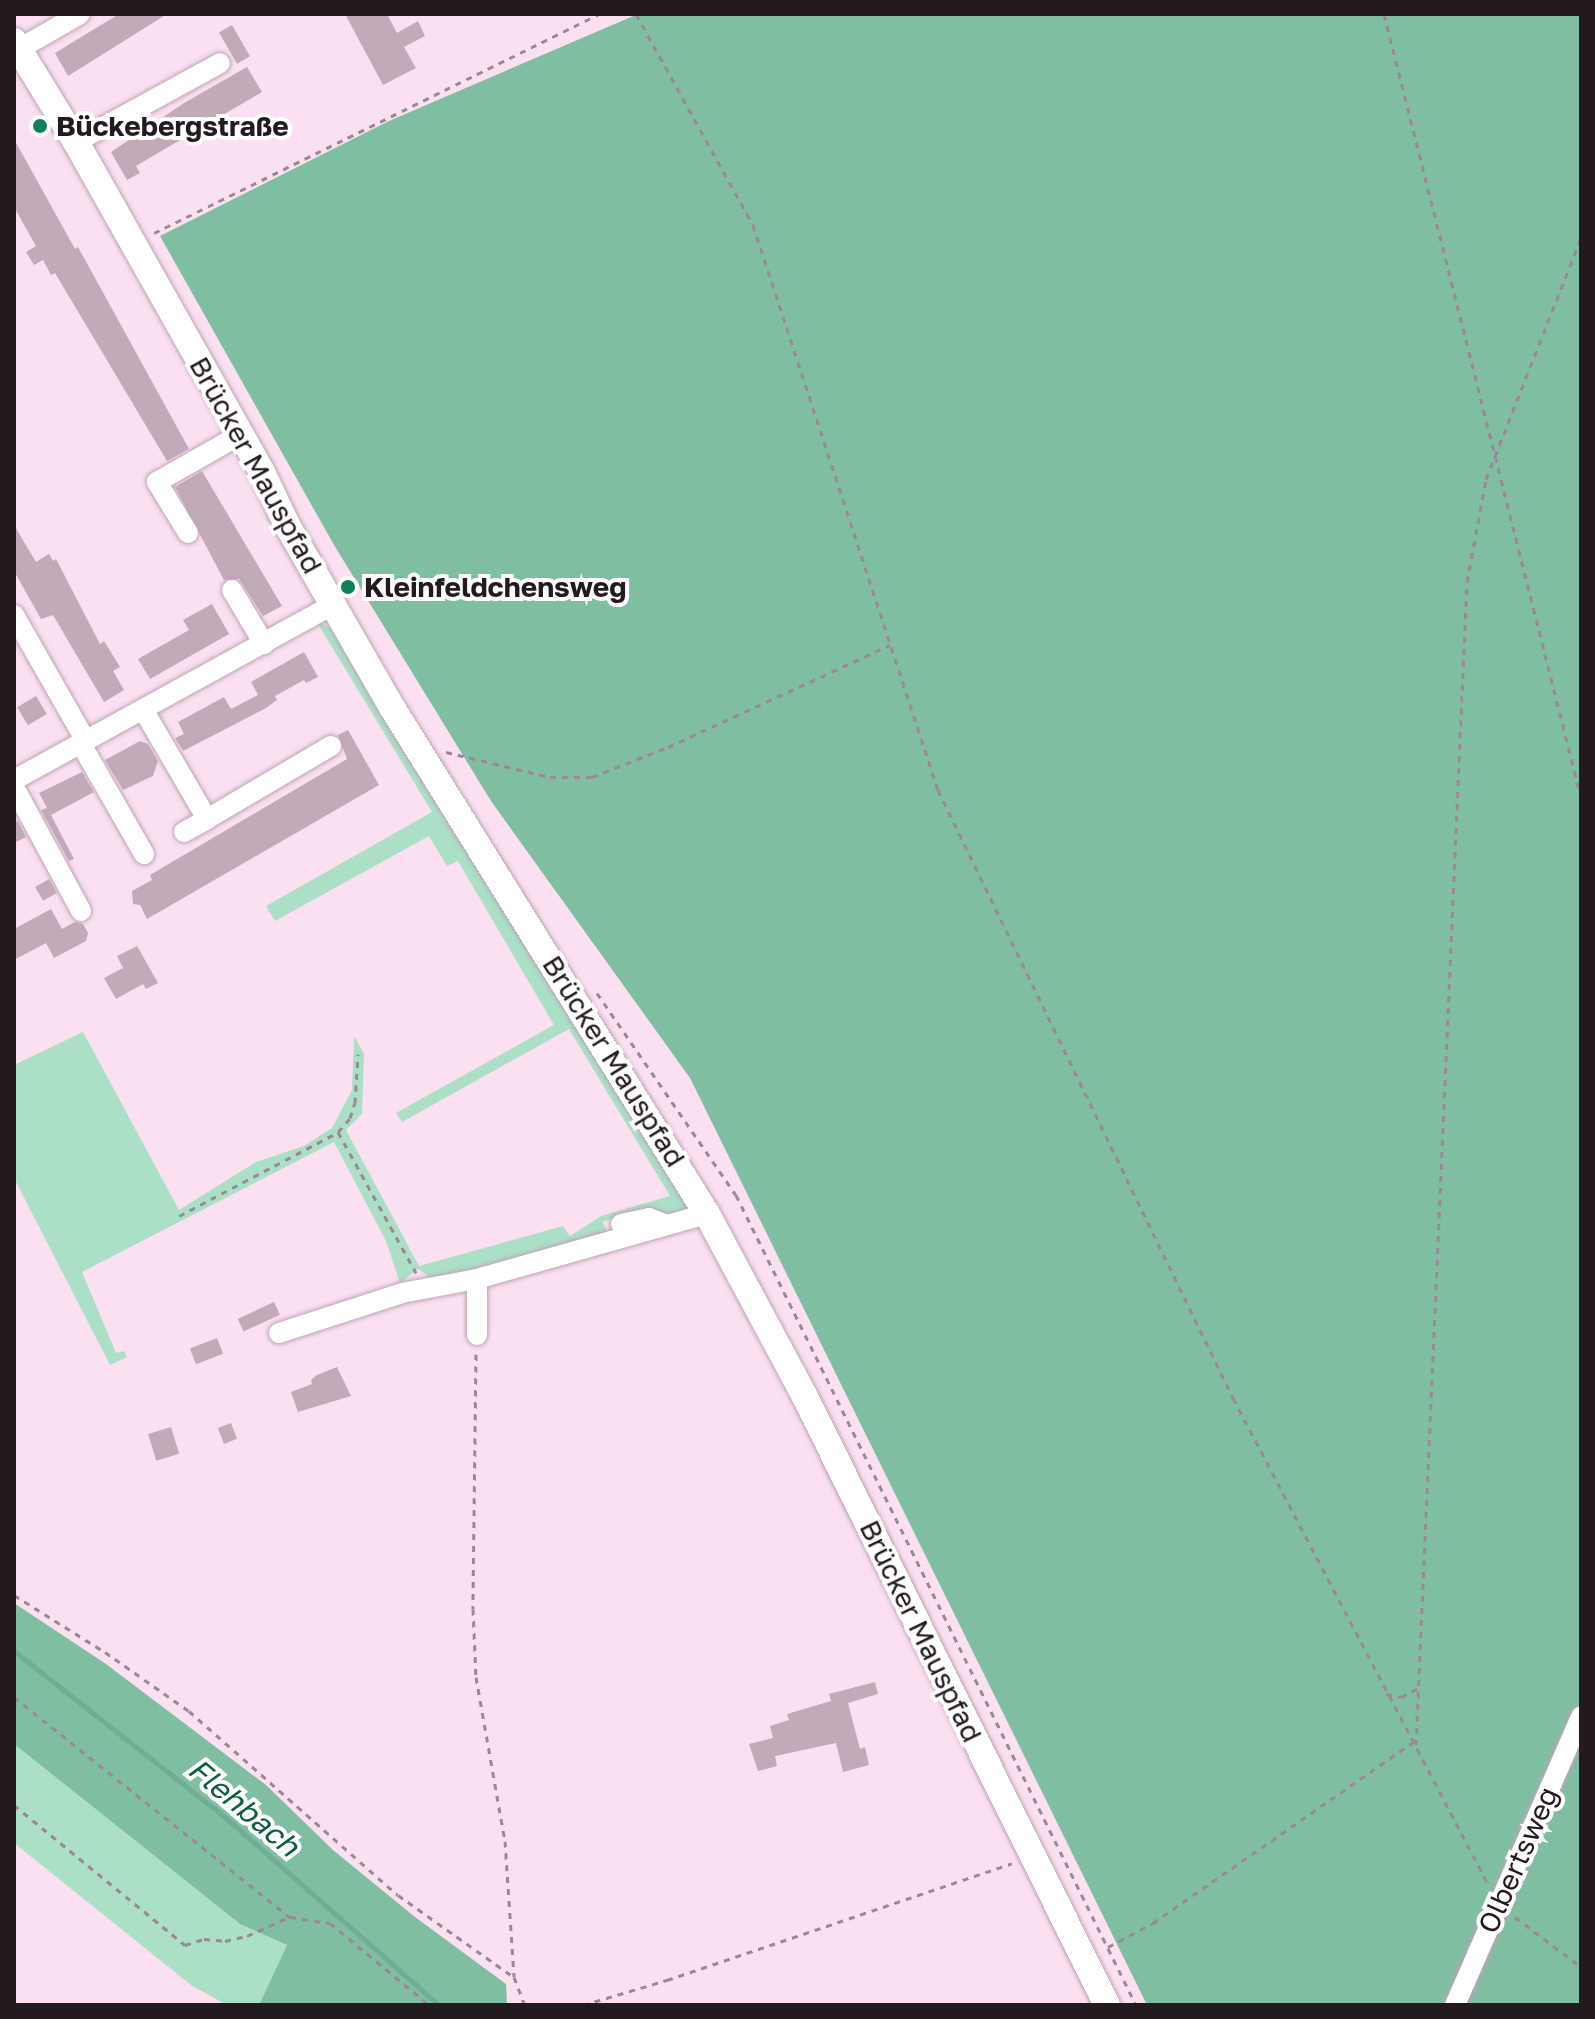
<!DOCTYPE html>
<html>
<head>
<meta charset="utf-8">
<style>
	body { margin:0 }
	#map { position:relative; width:1595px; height:2019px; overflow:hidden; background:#fae0f0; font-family:"Golos Text",sans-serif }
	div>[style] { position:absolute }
	.green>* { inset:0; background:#abe0c7 }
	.forest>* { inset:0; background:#80bea2 }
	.stream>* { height:5px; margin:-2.5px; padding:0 2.5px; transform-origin:2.5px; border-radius:2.5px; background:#70ae93 }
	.building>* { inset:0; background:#c2aab8; transform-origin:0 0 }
	.path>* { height:3px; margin-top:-1.5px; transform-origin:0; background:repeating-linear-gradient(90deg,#9b8894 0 6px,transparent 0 12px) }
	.roads { filter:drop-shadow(0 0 2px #bda5b4) drop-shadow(0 0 2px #bda5b4) }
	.minor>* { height:20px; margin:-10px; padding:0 10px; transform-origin:10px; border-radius:10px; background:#fff }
	.major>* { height:26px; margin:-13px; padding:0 13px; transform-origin:13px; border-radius:13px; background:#fff }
	.dots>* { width:22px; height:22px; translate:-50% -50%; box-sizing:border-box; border:4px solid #fff; border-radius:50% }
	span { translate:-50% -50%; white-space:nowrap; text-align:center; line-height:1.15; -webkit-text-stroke:8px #fff; paint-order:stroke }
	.poi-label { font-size:28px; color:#231a20; font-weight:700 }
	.left { translate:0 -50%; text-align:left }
	.street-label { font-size:28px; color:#231a20 }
	.water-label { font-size:30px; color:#0d5d43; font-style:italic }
	.frame { position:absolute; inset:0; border:16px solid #231a20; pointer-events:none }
</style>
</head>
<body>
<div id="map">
	<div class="green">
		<i style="clip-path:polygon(321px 623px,334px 630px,687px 1206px,686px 1210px,684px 1213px,613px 1222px,611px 1219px,603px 1222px,607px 1232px,614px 1230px,619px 1234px,434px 1280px,418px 1269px,400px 1283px,386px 1241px,334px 1142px,82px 1272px,116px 1353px,124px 1351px,127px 1357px,110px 1365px,14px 1178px,14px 1065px,83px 1032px,179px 1210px,256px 1162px,304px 1146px,332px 1128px,352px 1090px,354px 1036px,364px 1054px,362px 1114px,346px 1130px,419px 1266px,563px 1226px,570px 1236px,601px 1216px,670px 1196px,569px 1029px,402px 1122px,396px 1113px,554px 1025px,458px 861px,447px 866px,429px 836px,275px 921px,266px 906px,432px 812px,318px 624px)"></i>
		<i style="clip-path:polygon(14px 1744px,240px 1924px,287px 1945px,259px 2005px,227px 2005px,191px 1985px,14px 1843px)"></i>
	</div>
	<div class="forest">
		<i style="clip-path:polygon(638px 14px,1581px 14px,1581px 2005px,1147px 2005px,690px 1078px,491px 801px,334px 545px,160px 236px,389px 121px)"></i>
		<i style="clip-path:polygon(14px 1603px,106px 1664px,266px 1785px,333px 1850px,415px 1917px,506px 1984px,507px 2005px,259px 2005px,287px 1945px,240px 1924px,14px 1744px)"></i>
	</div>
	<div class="stream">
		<i style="left:14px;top:1651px;width:270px;rotate:38.2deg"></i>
		<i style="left:226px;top:1818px;width:283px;rotate:41.3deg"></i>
	</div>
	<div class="building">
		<i style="clip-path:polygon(119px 14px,167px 14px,68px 76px,55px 53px)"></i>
		<i style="clip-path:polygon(345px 14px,387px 14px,397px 33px,418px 21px,425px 36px,404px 47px,416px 68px,383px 85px)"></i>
		<i style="left:232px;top:25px;width:36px;height:15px;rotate:60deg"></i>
		<i style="clip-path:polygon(247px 67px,262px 92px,136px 166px,140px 173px,127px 180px,111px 152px,184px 103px)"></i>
		<i style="clip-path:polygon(14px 139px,75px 249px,78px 247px,189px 449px,167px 461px,55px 273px,51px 275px,43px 260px,34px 265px,26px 252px,36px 246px,14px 207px)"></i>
		<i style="clip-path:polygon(202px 471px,282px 606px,263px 616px,239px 579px,224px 580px,175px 487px)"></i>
		<i style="clip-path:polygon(14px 525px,36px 562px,49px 554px,53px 561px,56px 559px,100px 644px,104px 641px,120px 667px,113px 671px,124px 690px,104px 702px,53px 615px,41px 619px,14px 571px)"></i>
		<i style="clip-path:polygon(212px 604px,229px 634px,150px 679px,138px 659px,189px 630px,183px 620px)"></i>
		<i style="clip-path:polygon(304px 652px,318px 677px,306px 683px,304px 680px,275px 696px,277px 700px,266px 708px,183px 751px,175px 738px,184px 734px,178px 722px,224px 697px,231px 709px,258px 695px,251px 682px)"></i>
		<i style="left:36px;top:696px;width:21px;height:22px;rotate:59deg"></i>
		<i style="clip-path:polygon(348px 730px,379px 785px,147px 919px,140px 905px,133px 904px,132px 891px,152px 880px,150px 875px,347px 759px,338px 735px)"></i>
		<i style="clip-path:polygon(140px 741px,148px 744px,158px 761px,153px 776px,123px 790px,105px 760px)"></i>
		<i style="clip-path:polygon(82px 772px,94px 792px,51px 815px,74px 859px,69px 861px,41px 810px,47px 808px,39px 793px)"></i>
		<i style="clip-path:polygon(18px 821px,26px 837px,14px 843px,14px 823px)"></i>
		<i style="left:49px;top:879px;width:16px;height:16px;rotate:60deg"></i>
		<i style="clip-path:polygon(51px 909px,62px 929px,75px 922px,83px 924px,88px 933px,86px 941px,54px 958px,46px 943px,14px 960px,14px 929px)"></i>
		<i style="clip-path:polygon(137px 946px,158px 983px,146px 989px,143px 984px,116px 999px,104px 978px,123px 968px,117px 956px)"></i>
		<i style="left:274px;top:1302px;width:14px;height:40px;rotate:65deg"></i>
		<i style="left:217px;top:1338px;width:17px;height:29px;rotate:69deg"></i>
		<i style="clip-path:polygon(337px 1367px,351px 1396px,298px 1412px,291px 1392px,312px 1384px,311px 1380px,317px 1375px)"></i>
		<i style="left:231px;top:1423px;width:17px;height:14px;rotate:69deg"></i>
		<i style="left:171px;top:1427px;width:28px;height:24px;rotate:73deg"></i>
		<i style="clip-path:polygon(875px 1682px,878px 1694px,848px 1703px,860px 1749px,865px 1747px,869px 1765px,843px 1772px,836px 1743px,775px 1756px,777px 1766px,758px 1771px,749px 1744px,773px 1738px,770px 1726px,789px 1720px,787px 1714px,831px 1701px,829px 1694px)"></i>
	</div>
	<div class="path">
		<i style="left:636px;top:14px;width:241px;rotate:61deg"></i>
		<i style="left:753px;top:225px;width:595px;rotate:71.87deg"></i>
		<i style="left:938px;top:790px;width:676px;rotate:64.12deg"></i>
		<i style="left:1233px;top:1398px;width:549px;rotate:62.31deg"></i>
		<i style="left:1384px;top:14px;width:808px;rotate:75.89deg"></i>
		<i style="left:154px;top:233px;width:496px;rotate:-26.2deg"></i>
		<i style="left:446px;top:752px;width:107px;rotate:13.5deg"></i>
		<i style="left:550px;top:777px;width:42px"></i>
		<i style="left:592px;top:777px;width:82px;rotate:-21.5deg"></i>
		<i style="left:668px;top:747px;width:244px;rotate:-24.7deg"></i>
		<i style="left:597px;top:993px;width:245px;rotate:55.5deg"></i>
		<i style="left:736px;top:1195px;width:903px;rotate:63.72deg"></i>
		<i style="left:338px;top:1132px;width:18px;rotate:-49deg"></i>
		<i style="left:350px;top:1118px;width:16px;rotate:-72deg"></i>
		<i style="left:355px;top:1103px;width:49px;rotate:-86.5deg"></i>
		<i style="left:179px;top:1216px;width:180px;rotate:-27.8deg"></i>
		<i style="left:338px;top:1132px;width:161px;rotate:61deg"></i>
		<i style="left:476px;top:1354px;width:255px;rotate:90.7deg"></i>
		<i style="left:473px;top:1609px;width:68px;rotate:87.5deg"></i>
		<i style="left:476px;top:1677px;width:167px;rotate:80deg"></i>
		<i style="left:505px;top:1841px;width:136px;rotate:86.2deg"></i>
		<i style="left:514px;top:1977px;width:30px;rotate:69deg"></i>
		<i style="left:14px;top:1595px;width:107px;rotate:32.1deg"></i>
		<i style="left:105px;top:1652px;width:103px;rotate:35.1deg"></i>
		<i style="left:189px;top:1711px;width:278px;rotate:41.4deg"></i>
		<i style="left:398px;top:1895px;width:142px;rotate:35.3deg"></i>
		<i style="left:1386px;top:1694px;width:15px;rotate:11deg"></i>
		<i style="left:1401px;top:1697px;width:20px;rotate:-27deg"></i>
		<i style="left:14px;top:1697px;width:353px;rotate:38.6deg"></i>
		<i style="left:290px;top:1917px;width:40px;rotate:8.5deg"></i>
		<i style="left:330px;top:1923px;width:129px;rotate:39.6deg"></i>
		<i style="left:1416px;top:1745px;width:1164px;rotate:-87.49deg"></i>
		<i style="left:1467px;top:582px;width:105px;rotate:-79.5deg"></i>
		<i style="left:1486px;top:479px;width:259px;rotate:-68.5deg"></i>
		<i style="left:14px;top:1805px;width:221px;rotate:39.3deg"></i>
		<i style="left:185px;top:1945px;width:20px;rotate:-18deg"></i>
		<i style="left:204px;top:1939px;width:21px;rotate:5deg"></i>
		<i style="left:225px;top:1941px;width:23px;rotate:-13deg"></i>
		<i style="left:247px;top:1936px;width:46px;rotate:-24.3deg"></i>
		<i style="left:1515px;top:1917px;width:83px;rotate:37.1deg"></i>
		<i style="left:1108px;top:1947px;width:51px;rotate:-28.1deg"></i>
		<i style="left:1153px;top:1923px;width:317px;rotate:-34.8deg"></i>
		<i style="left:583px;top:2005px;width:88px;rotate:-16.6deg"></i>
		<i style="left:667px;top:1980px;width:364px;rotate:-18.7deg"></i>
	</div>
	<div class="roads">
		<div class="minor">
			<i style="left:19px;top:49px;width:70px;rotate:-29.8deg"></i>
			<i style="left:76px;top:142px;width:164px;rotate:-28.7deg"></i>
			<i style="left:188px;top:533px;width:60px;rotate:-121.3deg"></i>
			<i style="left:157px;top:482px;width:97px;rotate:-29.7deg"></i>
			<i style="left:232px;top:590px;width:63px;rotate:59.3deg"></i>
			<i style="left:14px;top:615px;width:145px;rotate:60.3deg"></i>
			<i style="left:144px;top:711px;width:125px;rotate:59.7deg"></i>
			<i style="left:207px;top:819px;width:144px;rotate:-30.5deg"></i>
			<i style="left:81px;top:744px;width:127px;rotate:60.2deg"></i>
			<i style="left:14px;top:780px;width:365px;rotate:-28.8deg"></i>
			<i style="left:14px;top:787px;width:141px;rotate:61.6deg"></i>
			<i style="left:184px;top:832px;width:26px;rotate:-29deg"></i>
			<i style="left:621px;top:1224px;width:29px;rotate:-12deg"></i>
			<i style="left:649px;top:1218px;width:19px;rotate:21deg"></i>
			<i style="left:279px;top:1333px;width:129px;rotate:-18deg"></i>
			<i style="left:402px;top:1293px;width:76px;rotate:-10.6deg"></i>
			<i style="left:477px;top:1279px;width:239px;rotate:-15.8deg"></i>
			<i style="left:477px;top:1335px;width:56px;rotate:-90deg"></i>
			<i style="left:1455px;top:2005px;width:315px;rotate:-66.4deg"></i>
		</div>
		<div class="major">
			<i style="left:14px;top:41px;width:119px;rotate:58.5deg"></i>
			<i style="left:76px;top:142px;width:379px;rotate:60.6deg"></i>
			<i style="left:262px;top:472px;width:59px;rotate:64.7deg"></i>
			<i style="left:287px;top:525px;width:212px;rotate:60.1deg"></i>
			<i style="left:393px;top:709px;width:595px;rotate:58.13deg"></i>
			<i style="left:707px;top:1214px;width:205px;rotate:61.8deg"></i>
			<i style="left:804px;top:1395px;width:681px;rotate:63.59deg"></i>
		</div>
	</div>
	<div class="dots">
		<i style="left:40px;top:126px;background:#0f7f5c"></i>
		<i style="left:348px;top:587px;background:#0f7f5c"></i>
	</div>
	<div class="poi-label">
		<span class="left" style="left:56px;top:126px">Bückebergstraße</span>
		<span class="left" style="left:364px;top:587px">Kleinfeldchensweg</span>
	</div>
	<div class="street-label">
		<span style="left:256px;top:465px;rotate:61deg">Brücker Mauspfad</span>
		<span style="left:614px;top:1061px;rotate:58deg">Brücker Mauspfad</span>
		<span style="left:921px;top:1631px;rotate:64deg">Brücker Mauspfad</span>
		<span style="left:1518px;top:1860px;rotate:-66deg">Olbertsweg</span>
	</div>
	<div class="water-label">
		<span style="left:244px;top:1807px;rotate:40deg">Flehbach</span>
	</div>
	<div class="frame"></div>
</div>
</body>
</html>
